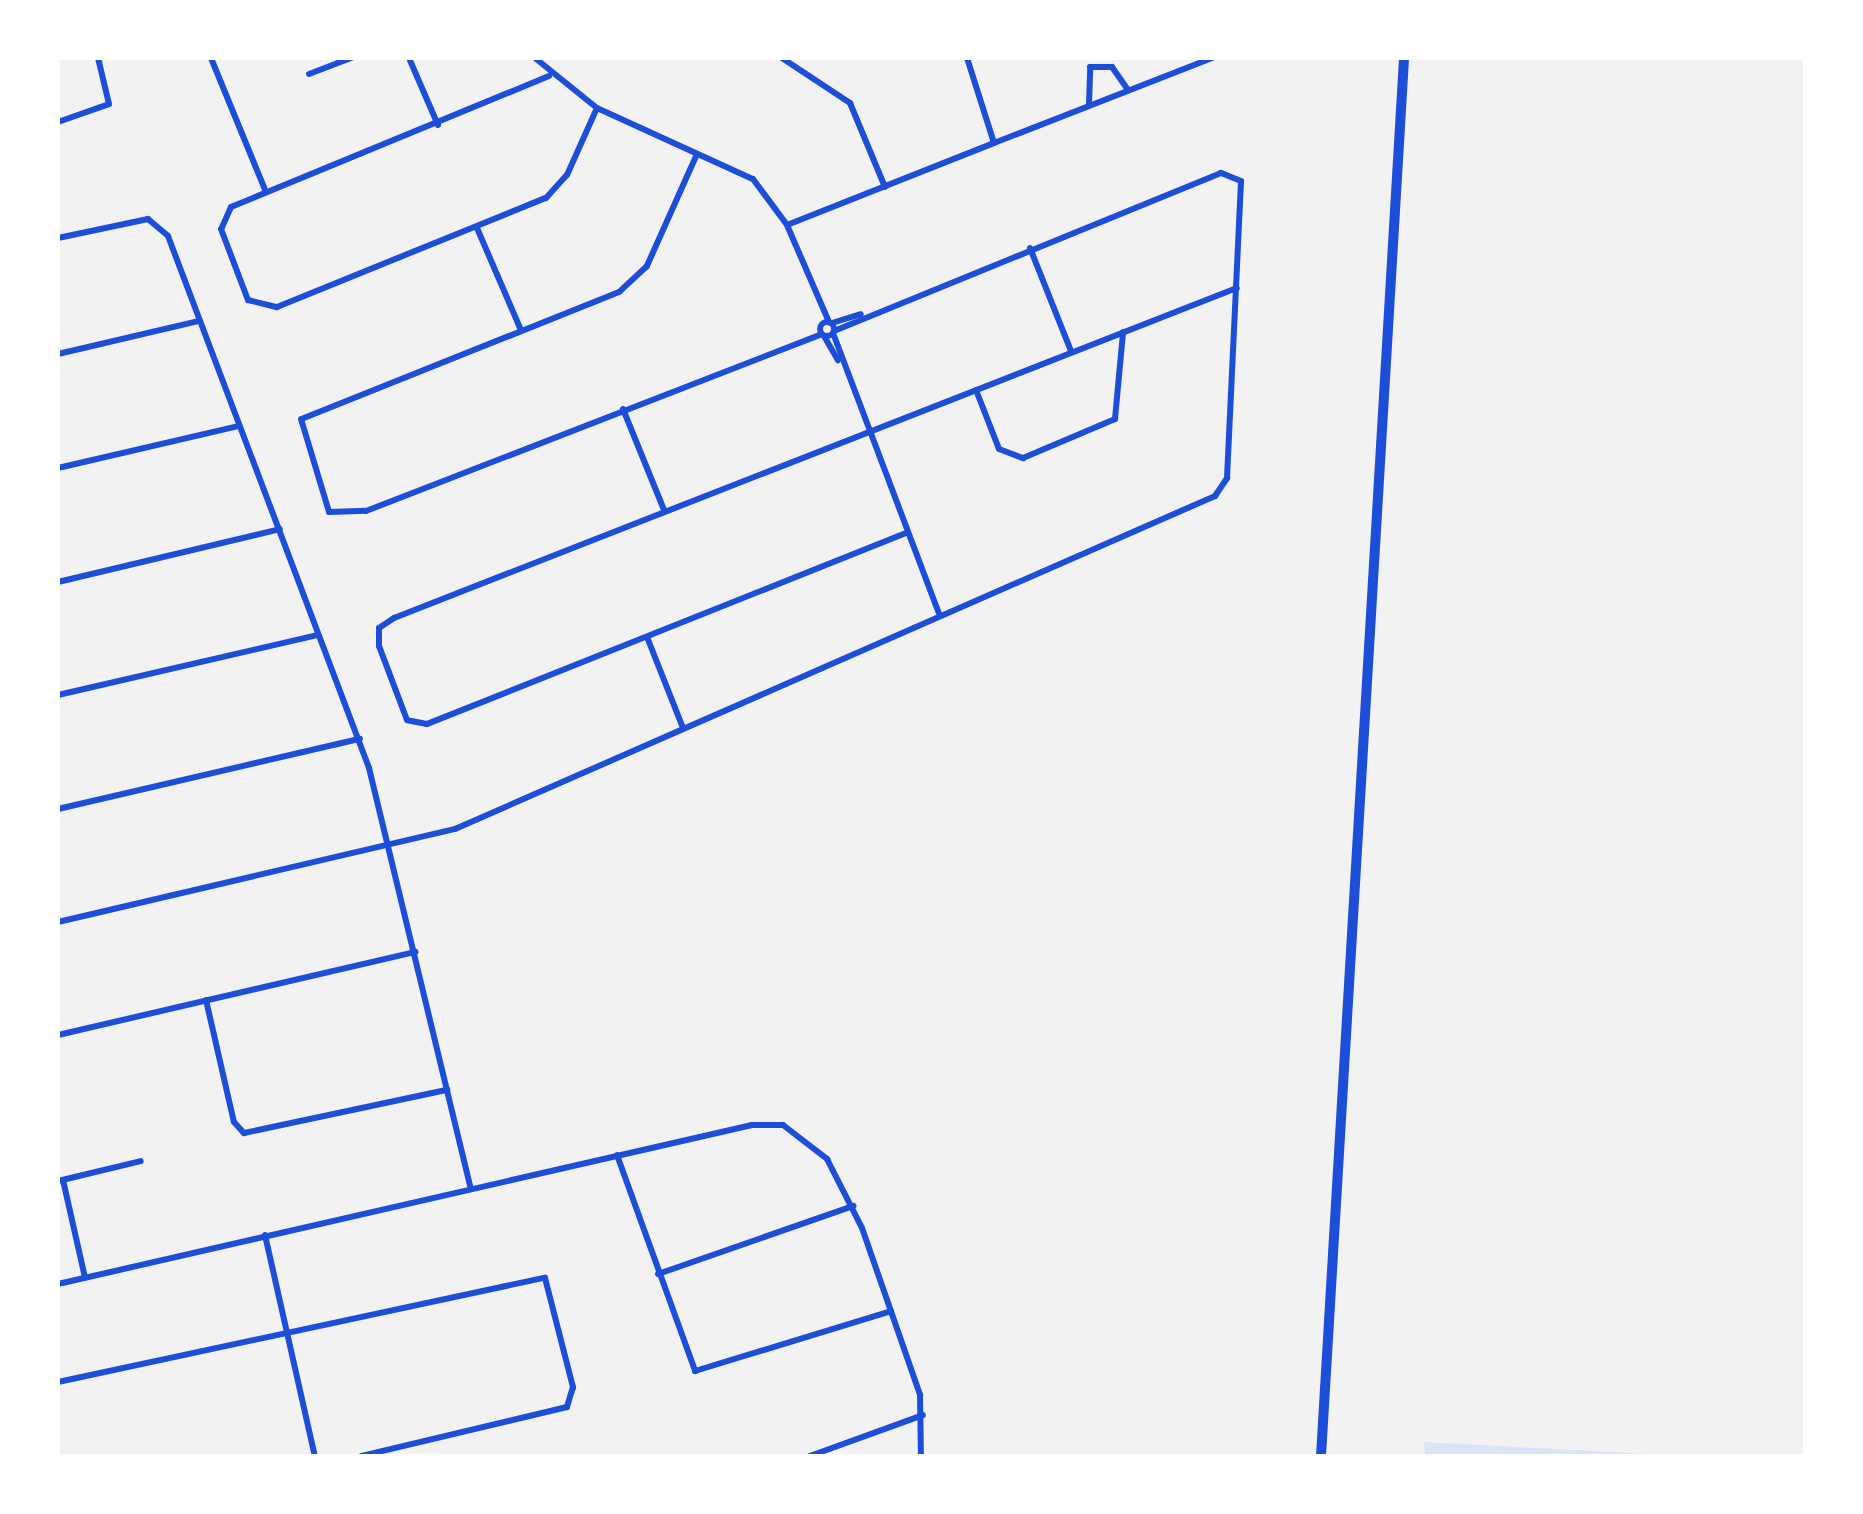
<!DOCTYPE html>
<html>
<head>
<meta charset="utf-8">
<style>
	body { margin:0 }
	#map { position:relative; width:1863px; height:1514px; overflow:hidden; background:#f2f2f2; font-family:"Titillium Web",sans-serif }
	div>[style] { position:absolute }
	.green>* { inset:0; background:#dbe4f7 }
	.minor>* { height:6px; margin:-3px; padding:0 3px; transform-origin:3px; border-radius:3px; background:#1d4ed8 }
	.minor>.ring { margin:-3px; padding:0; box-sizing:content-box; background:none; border:6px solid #1d4ed8; border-radius:50% }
	.primary>* { height:10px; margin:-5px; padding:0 5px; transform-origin:5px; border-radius:5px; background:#1d4ed8 }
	span { translate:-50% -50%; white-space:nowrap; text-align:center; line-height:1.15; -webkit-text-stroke:8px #fff; paint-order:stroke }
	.frame { position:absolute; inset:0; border:60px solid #fff; pointer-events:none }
</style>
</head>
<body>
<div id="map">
	<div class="green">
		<i style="clip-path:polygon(1424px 1442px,1686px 1456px,1425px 1456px)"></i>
	</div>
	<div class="minor">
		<i style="left:211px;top:58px;width:145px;rotate:67.7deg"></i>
		<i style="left:409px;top:58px;width:73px;rotate:66.6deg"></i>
		<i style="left:535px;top:58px;width:80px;rotate:38.9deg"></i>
		<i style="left:597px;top:108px;width:171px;rotate:24.5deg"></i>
		<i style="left:753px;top:179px;width:57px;rotate:53.5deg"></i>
		<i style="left:787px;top:225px;width:106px;rotate:66.6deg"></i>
		<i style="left:782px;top:58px;width:82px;rotate:33.5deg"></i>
		<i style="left:850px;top:103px;width:91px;rotate:67.4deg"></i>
		<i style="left:309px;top:74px;width:45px;rotate:-20.9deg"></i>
		<i style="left:549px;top:76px;width:344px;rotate:157.6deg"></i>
		<i style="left:231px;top:207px;width:24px;rotate:114deg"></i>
		<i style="left:221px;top:229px;width:76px;rotate:69.2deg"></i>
		<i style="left:248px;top:300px;width:30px;rotate:14deg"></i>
		<i style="left:277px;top:307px;width:290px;rotate:-22.1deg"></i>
		<i style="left:546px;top:198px;width:31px;rotate:-48deg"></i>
		<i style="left:567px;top:175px;width:73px;rotate:-65.9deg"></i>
		<i style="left:1089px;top:104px;width:37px;rotate:-88deg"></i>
		<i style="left:1090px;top:67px;width:22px"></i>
		<i style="left:1112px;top:67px;width:28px;rotate:55deg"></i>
		<i style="left:58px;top:122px;width:54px;rotate:-19.4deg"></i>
		<i style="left:109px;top:104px;width:47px;rotate:-103.4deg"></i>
		<i style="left:994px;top:143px;width:234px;rotate:-21.3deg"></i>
		<i style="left:697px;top:154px;width:123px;rotate:114.1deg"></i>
		<i style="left:647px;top:266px;width:38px;rotate:137deg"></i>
		<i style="left:619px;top:292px;width:342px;rotate:158.2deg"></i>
		<i style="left:301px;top:419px;width:97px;rotate:73.2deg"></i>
		<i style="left:329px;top:512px;width:37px;rotate:-2deg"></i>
		<i style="left:366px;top:511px;width:489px;rotate:-21.2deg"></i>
		<i style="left:787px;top:225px;width:223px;rotate:-21.6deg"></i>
		<i style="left:994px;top:143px;width:89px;rotate:-107.6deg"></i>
		<i style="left:477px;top:228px;width:111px;rotate:66.7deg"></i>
		<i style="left:58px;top:238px;width:92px;rotate:-11.9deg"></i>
		<i style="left:148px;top:219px;width:26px;rotate:40deg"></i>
		<i style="left:168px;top:236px;width:569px;rotate:69.3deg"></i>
		<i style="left:369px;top:768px;width:433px;rotate:76.4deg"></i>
		<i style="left:1030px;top:248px;width:111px;rotate:68.3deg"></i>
		<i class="ring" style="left:820px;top:322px;width:8px;height:8px"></i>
		<i style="left:832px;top:323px;width:30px;rotate:-17deg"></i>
		<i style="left:833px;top:333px;width:299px;rotate:69.3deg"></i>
		<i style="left:824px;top:336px;width:28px;rotate:60deg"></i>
		<i style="left:58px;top:354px;width:145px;rotate:-13.2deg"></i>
		<i style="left:976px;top:390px;width:63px;rotate:68.7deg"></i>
		<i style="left:999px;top:449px;width:26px;rotate:21deg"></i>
		<i style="left:1023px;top:458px;width:100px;rotate:-23deg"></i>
		<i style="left:1115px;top:419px;width:87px;rotate:-84.7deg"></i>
		<i style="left:623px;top:409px;width:109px;rotate:67.9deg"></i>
		<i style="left:58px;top:468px;width:186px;rotate:-13.1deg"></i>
		<i style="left:906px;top:533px;width:516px;rotate:158.26deg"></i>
		<i style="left:427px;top:724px;width:20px;rotate:-169deg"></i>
		<i style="left:407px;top:720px;width:79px;rotate:-110.7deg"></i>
		<i style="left:379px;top:646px;width:18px;rotate:-90deg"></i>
		<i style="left:379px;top:628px;width:18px;rotate:-34deg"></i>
		<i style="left:394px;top:618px;width:905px;rotate:-21.38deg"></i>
		<i style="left:58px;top:582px;width:228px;rotate:-13.4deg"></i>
		<i style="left:647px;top:637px;width:98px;rotate:68.4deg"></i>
		<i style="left:58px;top:695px;width:267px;rotate:-13deg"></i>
		<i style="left:58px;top:809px;width:310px;rotate:-13.1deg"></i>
		<i style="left:58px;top:922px;width:408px;rotate:-13.2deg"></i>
		<i style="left:455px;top:829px;width:830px;rotate:-23.66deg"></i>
		<i style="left:1215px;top:496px;width:22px;rotate:-56deg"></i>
		<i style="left:1227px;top:478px;width:297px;rotate:-87.3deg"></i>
		<i style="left:1241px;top:181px;width:22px;rotate:-158deg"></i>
		<i style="left:1221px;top:173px;width:418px;rotate:157.8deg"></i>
		<i style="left:206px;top:1000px;width:125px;rotate:77.1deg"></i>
		<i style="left:234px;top:1122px;width:15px;rotate:48deg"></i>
		<i style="left:244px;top:1133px;width:208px;rotate:-12deg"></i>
		<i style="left:58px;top:1035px;width:367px;rotate:-13.1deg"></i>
		<i style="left:617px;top:1155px;width:230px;rotate:70.1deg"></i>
		<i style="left:695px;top:1371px;width:205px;rotate:-17deg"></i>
		<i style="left:63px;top:1180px;width:100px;rotate:77.3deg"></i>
		<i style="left:58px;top:1181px;width:85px;rotate:-13.5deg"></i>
		<i style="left:265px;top:1235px;width:227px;rotate:77.3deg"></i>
		<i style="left:658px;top:1274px;width:207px;rotate:-19.2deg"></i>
		<i style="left:58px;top:1284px;width:712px;rotate:-12.9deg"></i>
		<i style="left:752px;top:1125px;width:31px"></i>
		<i style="left:783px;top:1125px;width:56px;rotate:37.7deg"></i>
		<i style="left:827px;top:1159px;width:77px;rotate:63.1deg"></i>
		<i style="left:862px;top:1228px;width:177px;rotate:70.8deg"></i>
		<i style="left:920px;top:1395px;width:61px;rotate:89.1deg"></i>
		<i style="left:58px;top:1382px;width:498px;rotate:-12.1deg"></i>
		<i style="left:545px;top:1278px;width:113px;rotate:75.6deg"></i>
		<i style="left:573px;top:1387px;width:21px;rotate:107deg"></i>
		<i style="left:567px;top:1407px;width:212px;rotate:166.6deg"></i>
		<i style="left:810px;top:1456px;width:120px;rotate:-19.9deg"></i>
	</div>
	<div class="primary">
		<i style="left:1321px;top:1456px;width:1400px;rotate:-86.6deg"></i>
	</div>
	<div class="frame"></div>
</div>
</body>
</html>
